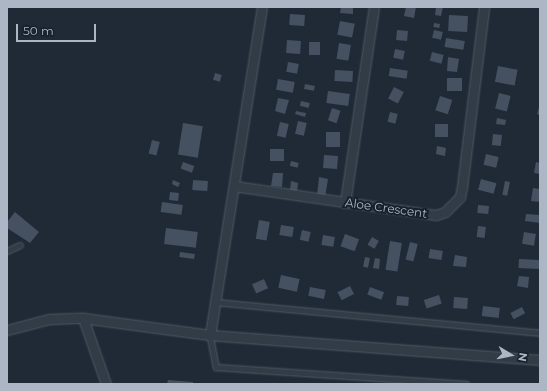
<!DOCTYPE html>
<html>
<head>
<meta charset="utf-8">
<style>
	body { margin:0 }
	#map { position:relative; width:547px; height:391px; overflow:hidden; background:#1f2a36; font-family:Montserrat,sans-serif }
	div>[style] { position:absolute }
	.building>* { inset:0; background:#455160; transform-origin:0 0 }
	.roads { filter:drop-shadow(0 0 1px #505965) drop-shadow(0 0 1px #505965) }
	.service>* { height:4.5px; margin:-2.25px; padding:0 2.25px; transform-origin:2.25px; border-radius:2.25px; background:#323c46 }
	.minor>* { height:9px; margin:-4.5px; padding:0 4.5px; transform-origin:4.5px; border-radius:4.5px; background:#323c46 }
	span { translate:-50% -50%; white-space:nowrap; text-align:center; line-height:1.15; -webkit-text-stroke:4px #18212b; paint-order:stroke }
	.street-label { font-size:12px; color:#acb6c4 }
	.frame { position:absolute; inset:0; border:8px solid #acb6c4; pointer-events:none }
	.north { position:absolute; left:491px; top:335px; width:40px; height:40px; -webkit-text-stroke:3px #18212b; paint-order:stroke; rotate:100deg; font-size:11px; font-weight:700; line-height:16px; text-align:center; color:#acb6c4 }
	.north::after { content:''; display:block; margin:auto; width:14px; height:18px; background:#acb6c4; clip-path:polygon(50% 0,100% 100%,50% 72%,0 100%) }
	.scale { position:absolute; left:16px; top:24px; width:80px; height:18px; box-sizing:border-box; border:2px solid #acb6c4; border-top:0; padding-left:5px; font-size:12px; line-height:14px; white-space:nowrap; color:#acb6c4; -webkit-text-stroke:3px #18212b; paint-order:stroke }
</style>
</head>
<body>
<div id="map">
	<div class="building">
		<i style="clip-path:polygon(341px 7px,353px 7px,353px 14px,340px 13px)"></i>
		<i style="clip-path:polygon(406px 7px,416px 7px,414px 18px,404px 16px)"></i>
		<i style="clip-path:polygon(436px 7px,443px 7px,441px 16px,435px 15px)"></i>
		<i style="left:290px;top:14px;width:15px;height:11px;rotate:4deg"></i>
		<i style="left:449px;top:15px;width:19px;height:16px;rotate:3deg"></i>
		<i style="left:340px;top:21px;width:15px;height:14px;rotate:11deg"></i>
		<i style="left:434px;top:23px;width:6px;height:4px;rotate:9deg"></i>
		<i style="left:397px;top:30px;width:11px;height:10px;rotate:5deg"></i>
		<i style="left:434px;top:30px;width:9px;height:8px;rotate:13deg"></i>
		<i style="left:446px;top:38px;width:19px;height:9px;rotate:9deg"></i>
		<i style="left:287px;top:40px;width:14px;height:13px;rotate:4deg"></i>
		<i style="left:309px;top:42px;width:11px;height:13px"></i>
		<i style="left:339px;top:43px;width:12px;height:16px;rotate:9deg"></i>
		<i style="left:395px;top:49px;width:10px;height:9px;rotate:11deg"></i>
		<i style="left:432px;top:52px;width:12px;height:9px;rotate:14deg"></i>
		<i style="clip-path:polygon(448px 57px,459px 59px,457px 72px,447px 71px)"></i>
		<i style="left:288px;top:62px;width:11px;height:10px;rotate:10deg"></i>
		<i style="left:498px;top:66px;width:20px;height:16px;rotate:11deg"></i>
		<i style="left:390px;top:68px;width:18px;height:8px;rotate:9deg"></i>
		<i style="left:335px;top:70px;width:18px;height:11px;rotate:3deg"></i>
		<i style="left:215px;top:73px;width:7px;height:7px;rotate:16deg"></i>
		<i style="left:447px;top:78px;width:15px;height:13px"></i>
		<i style="left:278px;top:79px;width:17px;height:11px;rotate:10deg"></i>
		<i style="left:305px;top:84px;width:10px;height:5px;rotate:11deg"></i>
		<i style="left:394px;top:87px;width:11px;height:13px;rotate:27deg"></i>
		<i style="left:328px;top:91px;width:22px;height:12px;rotate:8deg"></i>
		<i style="left:499px;top:93px;width:12px;height:16px;rotate:14deg"></i>
		<i style="left:440px;top:96px;width:13px;height:15px;rotate:18deg"></i>
		<i style="clip-path:polygon(278px 98px,289px 100px,285px 114px,275px 111px)"></i>
		<i style="left:301px;top:101px;width:9px;height:5px;rotate:13deg"></i>
		<i style="clip-path:polygon(540px 104px,540px 115px,537px 114px)"></i>
		<i style="left:332px;top:108px;width:9px;height:13px;rotate:18deg"></i>
		<i style="clip-path:polygon(296px 111px,306px 113px,305px 117px,295px 114px)"></i>
		<i style="left:390px;top:112px;width:8px;height:10px;rotate:14deg"></i>
		<i style="clip-path:polygon(497px 118px,506px 120px,505px 125px,496px 124px)"></i>
		<i style="left:298px;top:121px;width:9px;height:13px;rotate:13deg"></i>
		<i style="left:280px;top:122px;width:9px;height:14px;rotate:13deg"></i>
		<i style="left:183px;top:123px;width:20px;height:32px;rotate:9deg"></i>
		<i style="left:435px;top:124px;width:13px;height:13px"></i>
		<i style="left:326px;top:132px;width:14px;height:15px"></i>
		<i style="left:493px;top:134px;width:9px;height:11px;rotate:6deg"></i>
		<i style="left:152px;top:140px;width:8px;height:14px;rotate:14deg"></i>
		<i style="clip-path:polygon(437px 146px,446px 148px,445px 156px,436px 154px)"></i>
		<i style="left:270px;top:149px;width:14px;height:12px"></i>
		<i style="left:486px;top:154px;width:13px;height:11px;rotate:13deg"></i>
		<i style="left:324px;top:155px;width:14px;height:13px;rotate:4deg"></i>
		<i style="left:291px;top:161px;width:8px;height:5px;rotate:14deg"></i>
		<i style="left:183px;top:162px;width:12px;height:7px;rotate:20deg"></i>
		<i style="clip-path:polygon(536px 162px,540px 163px,540px 174px,534px 173px)"></i>
		<i style="clip-path:polygon(273px 173px,283px 173px,282px 187px,271px 186px)"></i>
		<i style="clip-path:polygon(319px 177px,328px 179px,325px 197px,317px 196px)"></i>
		<i style="left:481px;top:179px;width:16px;height:11px;rotate:15deg"></i>
		<i style="clip-path:polygon(173px 180px,180px 183px,178px 187px,172px 184px)"></i>
		<i style="left:193px;top:180px;width:15px;height:10px;rotate:4deg"></i>
		<i style="clip-path:polygon(291px 181px,298px 183px,297px 192px,290px 190px)"></i>
		<i style="left:505px;top:181px;width:5px;height:14px;rotate:11deg"></i>
		<i style="clip-path:polygon(533px 188px,540px 189px,540px 202px,531px 201px)"></i>
		<i style="left:170px;top:192px;width:9px;height:8px;rotate:6deg"></i>
		<i style="left:162px;top:202px;width:21px;height:10px;rotate:8deg"></i>
		<i style="left:478px;top:205px;width:11px;height:8px;rotate:5deg"></i>
		<i style="clip-path:polygon(15px 212px,39px 232px,30px 243px,7px 228px,7px 222px)"></i>
		<i style="clip-path:polygon(526px 214px,540px 215px,540px 223px,525px 221px)"></i>
		<i style="left:259px;top:220px;width:11px;height:19px;rotate:10deg"></i>
		<i style="left:281px;top:225px;width:13px;height:10px;rotate:9deg"></i>
		<i style="left:478px;top:226px;width:8px;height:11px;rotate:7deg"></i>
		<i style="left:166px;top:228px;width:32px;height:16px;rotate:7deg"></i>
		<i style="left:302px;top:230px;width:9px;height:10px;rotate:13deg"></i>
		<i style="left:524px;top:232px;width:12px;height:12px;rotate:9deg"></i>
		<i style="left:345px;top:234px;width:15px;height:13px;rotate:20deg"></i>
		<i style="left:323px;top:235px;width:12px;height:10px;rotate:9deg"></i>
		<i style="left:372px;top:237px;width:8px;height:9px;rotate:30deg"></i>
		<i style="left:390px;top:241px;width:12px;height:29px;rotate:9deg"></i>
		<i style="left:410px;top:242px;width:8px;height:18px;rotate:14deg"></i>
		<i style="left:430px;top:249px;width:13px;height:9px;rotate:9deg"></i>
		<i style="left:180px;top:252px;width:15px;height:5px;rotate:8deg"></i>
		<i style="clip-path:polygon(455px 255px,467px 257px,466px 267px,453px 266px)"></i>
		<i style="left:365px;top:257px;width:5px;height:10px;rotate:11deg"></i>
		<i style="clip-path:polygon(375px 258px,380px 259px,379px 269px,373px 268px)"></i>
		<i style="left:519px;top:259px;width:21px;height:9px;rotate:3deg"></i>
		<i style="left:281px;top:275px;width:19px;height:13px;rotate:12deg"></i>
		<i style="clip-path:polygon(519px 276px,529px 277px,528px 288px,517px 286px)"></i>
		<i style="left:264px;top:279px;width:10px;height:13px;rotate:66deg"></i>
		<i style="left:350px;top:286px;width:9px;height:14px;rotate:63deg"></i>
		<i style="left:310px;top:287px;width:16px;height:9px;rotate:11deg"></i>
		<i style="left:370px;top:287px;width:15px;height:8px;rotate:20deg"></i>
		<i style="left:439px;top:295px;width:9px;height:16px;rotate:72deg"></i>
		<i style="left:397px;top:296px;width:12px;height:9px;rotate:5deg"></i>
		<i style="left:454px;top:297px;width:14px;height:11px;rotate:4deg"></i>
		<i style="left:483px;top:306px;width:17px;height:10px;rotate:7deg"></i>
		<i style="left:522px;top:307px;width:7px;height:13px;rotate:63deg"></i>
		<i style="clip-path:polygon(168px 380px,193px 382px,193px 384px,167px 384px)"></i>
	</div>
	<div class="roads">
		<div class="service">
			<i style="left:7px;top:251px;width:14px;rotate:-25deg"></i>
			<i style="left:215px;top:302px;width:326px;rotate:5.4deg"></i>
			<i style="left:210px;top:335px;width:33px;rotate:79deg"></i>
			<i style="left:216px;top:367px;width:251px;rotate:3.9deg"></i>
		</div>
		<div class="minor">
			<i style="left:234px;top:186px;width:204px;rotate:8.2deg"></i>
			<i style="left:436px;top:215px;width:9px;rotate:-18deg"></i>
			<i style="left:445px;top:212px;width:21px;rotate:-45deg"></i>
			<i style="left:460px;top:197px;width:10px;rotate:-79deg"></i>
			<i style="left:462px;top:187px;width:181px;rotate:-83deg"></i>
			<i style="left:345px;top:203px;width:198px;rotate:-81.6deg"></i>
			<i style="left:83px;top:318px;width:70px;rotate:70.8deg"></i>
			<i style="left:7px;top:330px;width:43px;rotate:-14.7deg"></i>
			<i style="left:49px;top:319px;width:34px;rotate:-2deg"></i>
			<i style="left:83px;top:318px;width:128px;rotate:7.6deg"></i>
			<i style="left:210px;top:335px;width:331px;rotate:4.3deg"></i>
			<i style="left:210px;top:335px;width:332px;rotate:-81deg"></i>
		</div>
	</div>
	<div class="street-label">
		<span style="left:386px;top:208px;rotate:8deg">Aloe Crescent</span>
	</div>
	<div class="frame"></div>
	<div class="north">N</div>
	<div class="scale">50 m</div>
</div>
</body>
</html>
